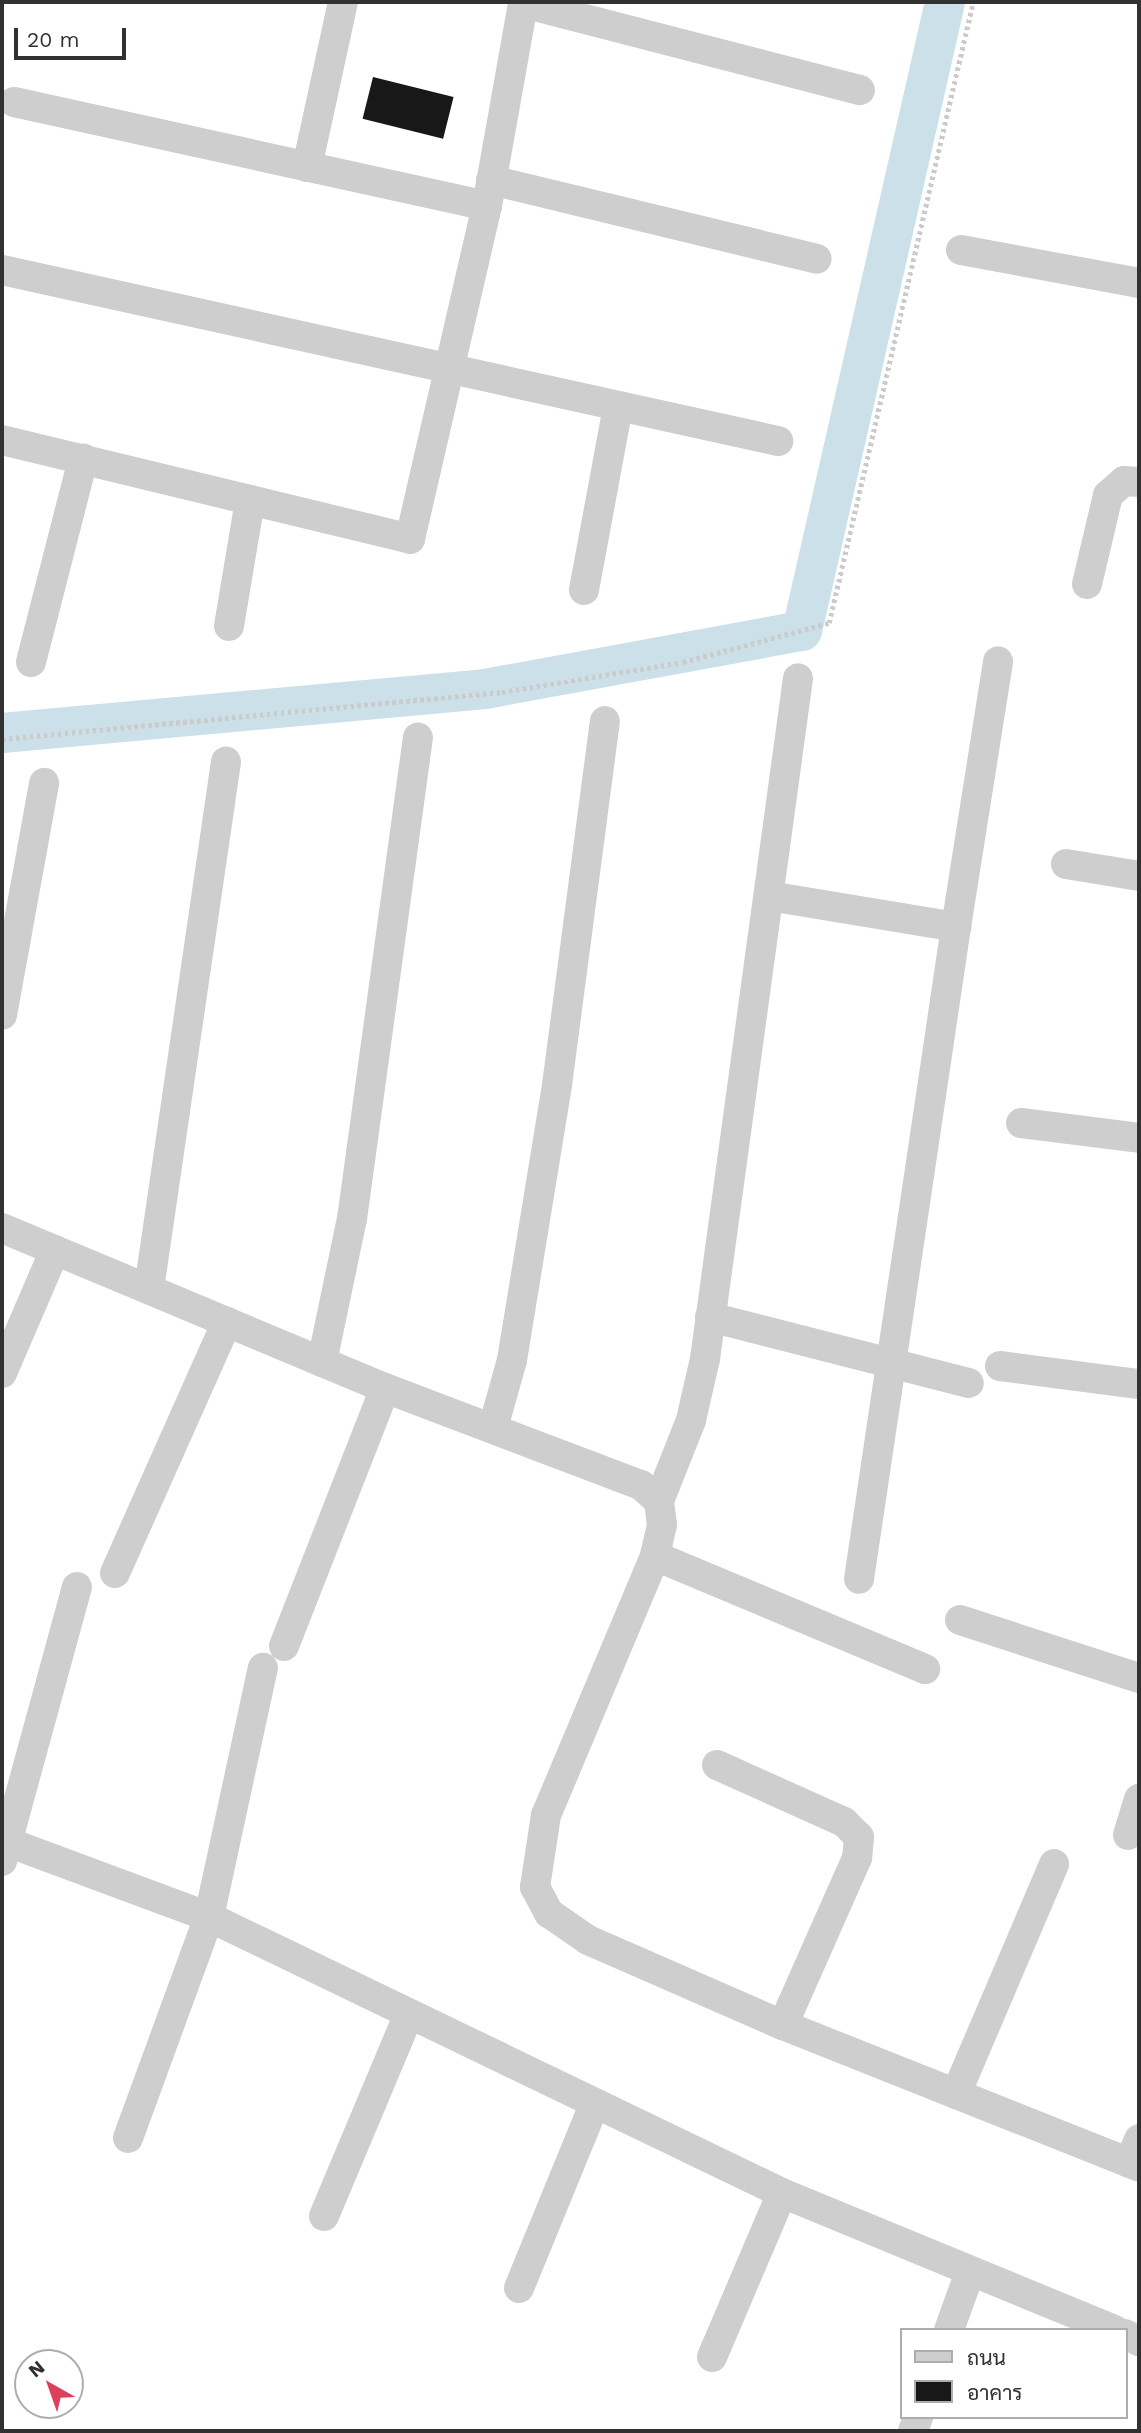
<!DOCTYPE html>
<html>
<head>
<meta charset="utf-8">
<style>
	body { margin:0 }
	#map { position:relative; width:1141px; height:2433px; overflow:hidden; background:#fff; font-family:"Work Sans",Sarabun,sans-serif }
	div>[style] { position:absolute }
	.canal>* { height:40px; margin:-20px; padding:0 20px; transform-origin:20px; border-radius:20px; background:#cbe0e9 }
	.building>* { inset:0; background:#181818; transform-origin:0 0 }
	.path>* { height:4.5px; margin-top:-2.25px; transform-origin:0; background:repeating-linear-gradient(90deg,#cbcbcb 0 3.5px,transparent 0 7px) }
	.street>* { height:30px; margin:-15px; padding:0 15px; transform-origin:15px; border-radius:15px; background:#cecece }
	span { translate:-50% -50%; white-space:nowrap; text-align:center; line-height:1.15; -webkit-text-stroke:7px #fff; paint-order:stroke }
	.frame { position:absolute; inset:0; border:4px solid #313131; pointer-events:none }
	.legend { position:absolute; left:900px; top:2328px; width:228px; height:91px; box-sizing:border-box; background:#fff; border:2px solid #adadad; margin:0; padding:9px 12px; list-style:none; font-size:21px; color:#313131 }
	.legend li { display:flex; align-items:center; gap:14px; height:35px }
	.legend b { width:35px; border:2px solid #adadad }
	.north { position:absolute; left:14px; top:2349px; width:70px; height:70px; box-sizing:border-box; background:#fff; border:2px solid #adadad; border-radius:50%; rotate:320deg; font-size:19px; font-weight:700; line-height:28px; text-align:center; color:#313131 }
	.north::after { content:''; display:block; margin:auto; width:24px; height:32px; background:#db4159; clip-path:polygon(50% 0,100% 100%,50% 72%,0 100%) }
	.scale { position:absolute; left:14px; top:28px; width:112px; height:32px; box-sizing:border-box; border:4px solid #313131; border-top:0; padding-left:9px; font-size:21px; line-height:24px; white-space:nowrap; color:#313131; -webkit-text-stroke:5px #fff; paint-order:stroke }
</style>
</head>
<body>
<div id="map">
	<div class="canal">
		<i style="left:2px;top:733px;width:485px;rotate:-5.2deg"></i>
		<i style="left:485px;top:689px;width:322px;rotate:-10.4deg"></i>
		<i style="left:802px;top:631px;width:645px;rotate:-77.19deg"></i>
	</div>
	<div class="building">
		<i style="left:373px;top:77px;width:83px;height:43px;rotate:14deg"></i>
	</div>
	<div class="path">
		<i style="left:2px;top:739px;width:502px;rotate:-5.37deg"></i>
		<i style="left:502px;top:692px;width:183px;rotate:-9.4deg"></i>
		<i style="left:683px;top:662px;width:151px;rotate:-15deg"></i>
		<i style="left:829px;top:623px;width:637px;rotate:-76.94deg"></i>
	</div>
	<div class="street">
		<i style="left:14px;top:102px;width:484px;rotate:12.4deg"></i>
		<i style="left:307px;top:167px;width:169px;rotate:-77.7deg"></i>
		<i style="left:491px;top:180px;width:335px;rotate:13.6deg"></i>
		<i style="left:961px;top:250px;width:181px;rotate:10.5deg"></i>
		<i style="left:2px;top:270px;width:795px;rotate:12.43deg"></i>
		<i style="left:2px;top:440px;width:420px;rotate:13.6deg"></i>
		<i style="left:410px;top:539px;width:342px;rotate:-77deg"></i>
		<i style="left:487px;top:206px;width:206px;rotate:-79.9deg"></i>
		<i style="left:523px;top:3px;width:348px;rotate:14.5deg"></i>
		<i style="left:1087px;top:584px;width:91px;rotate:-76.7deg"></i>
		<i style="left:1108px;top:495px;width:21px;rotate:-41deg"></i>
		<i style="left:1124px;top:481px;width:15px;rotate:4deg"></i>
		<i style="left:584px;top:590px;width:186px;rotate:-79.5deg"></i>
		<i style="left:229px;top:626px;width:128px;rotate:-80.5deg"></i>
		<i style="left:31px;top:662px;width:210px;rotate:-75.6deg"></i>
		<i style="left:1066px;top:864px;width:74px;rotate:9.3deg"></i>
		<i style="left:769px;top:896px;width:190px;rotate:9.4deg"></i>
		<i style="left:956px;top:927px;width:659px;rotate:98.46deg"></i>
		<i style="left:956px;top:927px;width:269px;rotate:-81deg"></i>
		<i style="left:2px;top:1015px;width:236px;rotate:-79.7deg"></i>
		<i style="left:1021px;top:1123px;width:119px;rotate:7.2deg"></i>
		<i style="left:2px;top:1228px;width:415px;rotate:22.7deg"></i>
		<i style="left:385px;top:1388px;width:274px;rotate:20.8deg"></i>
		<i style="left:641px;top:1485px;width:24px;rotate:42deg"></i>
		<i style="left:659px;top:1501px;width:24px;rotate:83deg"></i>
		<i style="left:662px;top:1525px;width:32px;rotate:103deg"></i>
		<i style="left:655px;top:1556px;width:281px;rotate:112.8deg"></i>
		<i style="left:546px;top:1815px;width:73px;rotate:98.7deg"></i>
		<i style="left:535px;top:1887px;width:30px;rotate:62deg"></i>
		<i style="left:549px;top:1913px;width:47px;rotate:34.7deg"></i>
		<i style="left:588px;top:1940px;width:213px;rotate:23.6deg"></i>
		<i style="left:783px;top:2025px;width:383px;rotate:21.7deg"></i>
		<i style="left:149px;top:1289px;width:533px;rotate:-81.69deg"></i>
		<i style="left:710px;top:1317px;width:267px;rotate:14.3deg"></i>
		<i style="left:322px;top:1362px;width:146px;rotate:-78.2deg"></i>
		<i style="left:352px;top:1219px;width:486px;rotate:-82.2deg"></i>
		<i style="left:1000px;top:1366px;width:140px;rotate:7.4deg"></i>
		<i style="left:2px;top:1373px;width:134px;rotate:-66.7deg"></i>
		<i style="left:493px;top:1428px;width:71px;rotate:-74.4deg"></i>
		<i style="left:512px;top:1360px;width:279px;rotate:-80.7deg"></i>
		<i style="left:557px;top:1085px;width:367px;rotate:-82.5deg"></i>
		<i style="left:659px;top:1501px;width:87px;rotate:-68.4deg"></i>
		<i style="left:691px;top:1420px;width:63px;rotate:-77.1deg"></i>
		<i style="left:705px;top:1359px;width:687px;rotate:-82.22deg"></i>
		<i style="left:655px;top:1556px;width:293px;rotate:22.7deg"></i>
		<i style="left:115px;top:1573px;width:275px;rotate:-66deg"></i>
		<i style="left:960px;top:1620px;width:188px;rotate:18deg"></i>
		<i style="left:284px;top:1646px;width:277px;rotate:-68.6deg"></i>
		<i style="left:717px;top:1765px;width:139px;rotate:24.2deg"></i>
		<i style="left:844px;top:1822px;width:21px;rotate:45deg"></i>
		<i style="left:859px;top:1837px;width:21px;rotate:95deg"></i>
		<i style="left:857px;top:1858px;width:183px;rotate:113.9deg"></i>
		<i style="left:1128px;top:1835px;width:38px;rotate:-73deg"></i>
		<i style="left:2px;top:1840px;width:221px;rotate:20.4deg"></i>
		<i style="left:209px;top:1917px;width:636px;rotate:25.72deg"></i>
		<i style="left:782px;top:2193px;width:360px;rotate:22.4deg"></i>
		<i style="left:2px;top:1861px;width:284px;rotate:-74.7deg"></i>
		<i style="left:956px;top:2094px;width:250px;rotate:-66.9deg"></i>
		<i style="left:128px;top:2138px;width:235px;rotate:-69.9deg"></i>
		<i style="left:209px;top:1917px;width:255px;rotate:-77.8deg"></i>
		<i style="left:1129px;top:2163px;width:26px;rotate:-67deg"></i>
		<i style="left:324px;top:2216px;width:219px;rotate:-67.2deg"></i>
		<i style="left:519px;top:2288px;width:198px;rotate:-67.7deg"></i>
		<i style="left:949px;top:2330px;width:62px;rotate:-70.1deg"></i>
		<i style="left:1125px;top:2334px;width:16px;rotate:27deg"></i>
		<i style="left:712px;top:2357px;width:178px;rotate:-66.9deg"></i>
		<i style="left:913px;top:2431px;width:15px;rotate:-70deg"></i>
	</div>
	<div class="frame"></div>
	<ul class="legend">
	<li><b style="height:9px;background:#cecece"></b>ถนน</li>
	<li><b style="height:19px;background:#181818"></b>อาคาร</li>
	</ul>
	<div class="north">N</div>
	<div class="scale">20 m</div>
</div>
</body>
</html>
